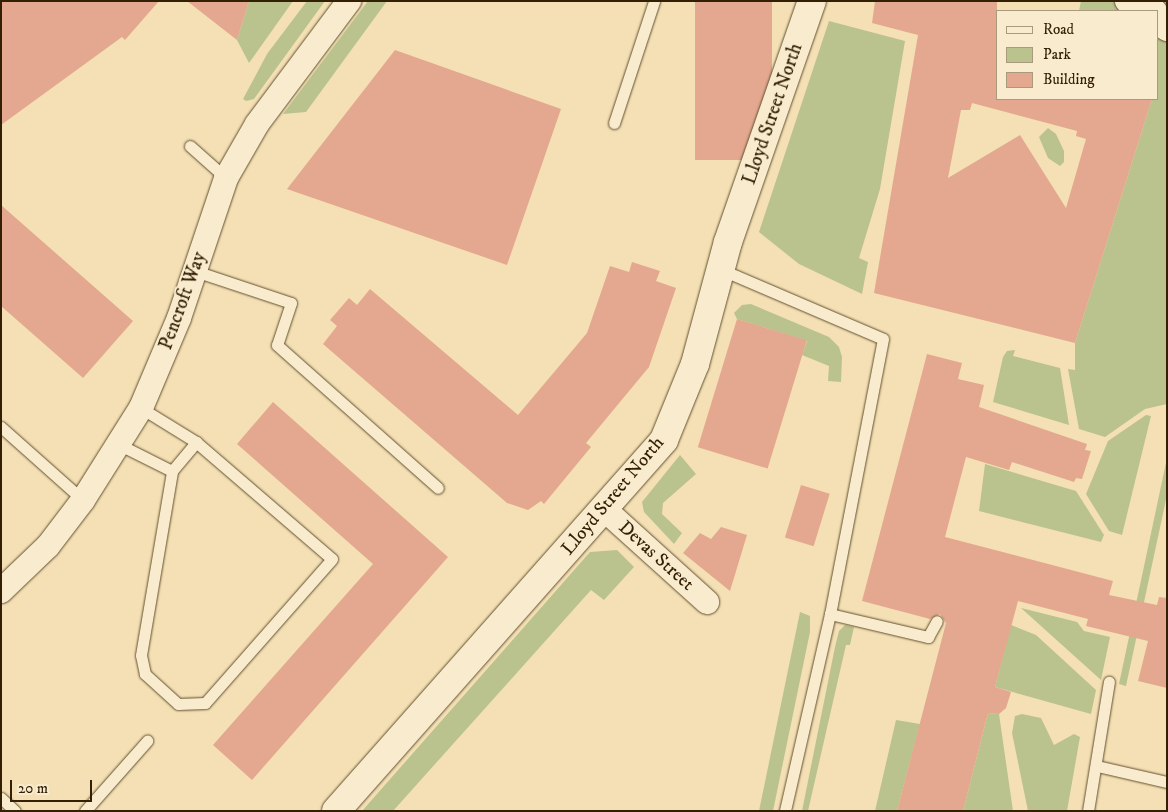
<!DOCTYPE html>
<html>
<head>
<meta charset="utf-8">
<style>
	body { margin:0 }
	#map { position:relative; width:1168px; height:812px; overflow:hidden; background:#f4e0b4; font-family:"IM FELL DW Pica",serif }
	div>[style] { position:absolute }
	.green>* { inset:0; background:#bac28e }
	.building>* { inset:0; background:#e3a88f; transform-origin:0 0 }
	.roads { filter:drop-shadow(0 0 1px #634f2f) drop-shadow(0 0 1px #634f2f) }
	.lane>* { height:11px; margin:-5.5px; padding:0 5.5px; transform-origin:5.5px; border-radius:5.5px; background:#f8ebce }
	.street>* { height:24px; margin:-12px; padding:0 12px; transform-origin:12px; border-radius:12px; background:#f8ebce }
	.secondary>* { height:28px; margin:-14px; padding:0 14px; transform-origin:14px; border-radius:14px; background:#f8ebce }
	span { translate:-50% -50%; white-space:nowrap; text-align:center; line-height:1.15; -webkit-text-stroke:4px #f8ebce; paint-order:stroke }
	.street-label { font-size:19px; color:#331f03 }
	.frame { position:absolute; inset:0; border:2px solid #331f03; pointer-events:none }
	.legend { position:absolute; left:996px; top:10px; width:162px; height:90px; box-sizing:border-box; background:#f8ebce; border:1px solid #a9997d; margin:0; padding:6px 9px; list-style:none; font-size:15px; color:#331f03 }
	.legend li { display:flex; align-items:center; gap:10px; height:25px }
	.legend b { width:25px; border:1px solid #a9997d }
	.scale { position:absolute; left:10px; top:780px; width:82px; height:22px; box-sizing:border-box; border:2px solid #331f03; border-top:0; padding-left:6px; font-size:15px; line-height:18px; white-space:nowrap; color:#331f03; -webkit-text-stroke:4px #f8ebce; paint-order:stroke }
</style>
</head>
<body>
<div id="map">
	<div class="green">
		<i style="clip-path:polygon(249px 1px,293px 1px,249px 63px,237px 40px)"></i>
		<i style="clip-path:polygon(307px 1px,325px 1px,254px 99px,246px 101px,243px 99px,267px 54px)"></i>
		<i style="clip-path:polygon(368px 1px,387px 1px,306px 112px,283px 114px)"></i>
		<i style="clip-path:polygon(1081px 1px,1167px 1px,1167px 404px,1145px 409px,1105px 437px,1079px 429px,1068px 369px,1075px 370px,1075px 343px,1152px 99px,1157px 99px,1157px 11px,1079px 11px)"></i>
		<i style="clip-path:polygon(829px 21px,905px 41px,880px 189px,859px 258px,868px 262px,862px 294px,799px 264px,759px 232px)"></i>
		<i style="clip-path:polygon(1048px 128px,1056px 134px,1064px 151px,1064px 162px,1060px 166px,1048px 158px,1039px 137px)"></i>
		<i style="clip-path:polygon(751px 304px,829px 337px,839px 347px,842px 357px,841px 382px,828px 381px,829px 366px,802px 355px,807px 341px,737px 319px,734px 313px,742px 305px)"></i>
		<i style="clip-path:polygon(1015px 350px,1013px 356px,1060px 368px,1069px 425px,993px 402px,1003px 357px,1007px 351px)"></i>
		<i style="clip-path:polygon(1146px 415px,1151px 416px,1122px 535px,1109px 531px,1086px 494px,1108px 441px)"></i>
		<i style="clip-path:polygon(680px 455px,696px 474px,663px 503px,662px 514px,682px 533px,674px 544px,644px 512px,642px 502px)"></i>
		<i style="clip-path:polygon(1167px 458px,1167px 495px,1126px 686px,1119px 684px)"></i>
		<i style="clip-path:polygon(985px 464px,1076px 491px,1104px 535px,1101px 542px,979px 511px)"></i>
		<i style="clip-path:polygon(617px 550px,634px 567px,604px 600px,591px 590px,393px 811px,362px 811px,590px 552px)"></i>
		<i style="clip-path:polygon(1021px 608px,1077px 622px,1084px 631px,1110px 637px,1101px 680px)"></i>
		<i style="clip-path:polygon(800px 612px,810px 616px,810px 632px,773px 811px,759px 811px)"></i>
		<i style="clip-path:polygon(845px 625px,854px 627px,850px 645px,846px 645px,808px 811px,802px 811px,835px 647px,839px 631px)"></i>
		<i style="clip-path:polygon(1011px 625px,1036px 635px,1096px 690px,1091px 714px,995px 687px)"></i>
		<i style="clip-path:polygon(988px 713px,999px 714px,1013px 811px,963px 811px)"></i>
		<i style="clip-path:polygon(1022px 714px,1041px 718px,1054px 745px,1074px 734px,1080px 737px,1067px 811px,1028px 811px,1012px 733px,1015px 716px)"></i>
		<i style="clip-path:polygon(896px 720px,920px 724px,897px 811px,875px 811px)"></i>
	</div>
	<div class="building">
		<i style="clip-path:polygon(1px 1px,159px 1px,125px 40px,122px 37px,1px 125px)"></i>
		<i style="clip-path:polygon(187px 1px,249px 1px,237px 40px)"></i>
		<i style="left:695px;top:1px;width:77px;height:159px"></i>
		<i style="clip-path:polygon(evenodd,875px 1px,997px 1px,997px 99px,1152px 99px,1075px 343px,874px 293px,918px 35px,872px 23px,875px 1px,972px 103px,1077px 131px,1076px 136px,1086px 139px,1066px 208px,1020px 135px,948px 178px,961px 110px,970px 110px,972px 103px)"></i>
		<i style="clip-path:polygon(395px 50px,561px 109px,507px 265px,287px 189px)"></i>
		<i style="clip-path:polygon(1px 205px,133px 321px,83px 378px,1px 306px)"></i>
		<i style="clip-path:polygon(632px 262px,660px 271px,656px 281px,676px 288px,649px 367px,586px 443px,591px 447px,544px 504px,541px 501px,528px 510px,507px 503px,323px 344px,337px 326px,330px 320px,349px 298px,357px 305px,370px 289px,518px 415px,587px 333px,610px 266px,629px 272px)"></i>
		<i style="left:737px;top:319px;width:73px;height:134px;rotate:17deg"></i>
		<i style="clip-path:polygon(927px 354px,962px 363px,958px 379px,984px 385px,979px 407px,1087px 444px,1085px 450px,1091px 451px,1082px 479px,1076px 478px,1074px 482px,1012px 462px,1009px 470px,966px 457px,945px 537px,1113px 581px,1109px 595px,1157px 605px,1159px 597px,1167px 598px,1167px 688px,1138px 681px,1148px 641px,1086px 626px,1088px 619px,1018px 601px,995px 687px,1011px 692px,1006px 708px,999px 714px,988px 713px,963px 811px,897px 811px,946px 623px,940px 614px,930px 619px,862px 601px)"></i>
		<i style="clip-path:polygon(273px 402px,448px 557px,252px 780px,213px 745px,373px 564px,237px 444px)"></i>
		<i style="left:801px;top:485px;width:30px;height:55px;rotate:17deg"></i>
		<i style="clip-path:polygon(721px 527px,747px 535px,730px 591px,683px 553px,700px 533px,711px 539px)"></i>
	</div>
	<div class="roads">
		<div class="lane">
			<i style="left:614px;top:123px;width:128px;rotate:-71.8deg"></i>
			<i style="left:190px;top:146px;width:48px;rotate:41.6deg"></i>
			<i style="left:720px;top:269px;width:177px;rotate:23.2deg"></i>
			<i style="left:883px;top:339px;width:280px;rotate:100.9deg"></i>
			<i style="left:830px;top:614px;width:202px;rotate:102.9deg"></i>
			<i style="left:195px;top:271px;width:101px;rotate:18.4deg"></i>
			<i style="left:291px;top:303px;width:44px;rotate:108.4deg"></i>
			<i style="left:277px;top:345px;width:215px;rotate:41.6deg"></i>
			<i style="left:141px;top:408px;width:65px;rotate:31.7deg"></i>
			<i style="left:196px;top:442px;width:179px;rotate:40.7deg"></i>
			<i style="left:332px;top:559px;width:192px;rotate:131.4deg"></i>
			<i style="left:205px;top:703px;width:27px;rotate:178deg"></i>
			<i style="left:178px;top:704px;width:45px;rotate:-137.7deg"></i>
			<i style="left:145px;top:674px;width:19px;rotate:-102deg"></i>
			<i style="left:141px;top:655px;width:187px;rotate:-80.4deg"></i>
			<i style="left:172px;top:471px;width:38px;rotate:-50deg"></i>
			<i style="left:1px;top:427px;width:110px;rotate:41.7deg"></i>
			<i style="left:118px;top:444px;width:60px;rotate:26.6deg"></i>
			<i style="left:830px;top:614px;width:101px;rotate:13.2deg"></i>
			<i style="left:928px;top:637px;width:18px;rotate:-61deg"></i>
			<i style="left:1097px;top:766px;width:72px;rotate:12.9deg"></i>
			<i style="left:1px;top:798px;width:19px;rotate:43deg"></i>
			<i style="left:85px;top:811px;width:94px;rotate:-48.5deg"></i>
			<i style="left:1088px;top:811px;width:131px;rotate:-80.8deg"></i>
		</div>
		<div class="street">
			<i style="left:1127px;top:1px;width:30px;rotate:20deg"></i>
			<i style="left:1157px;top:23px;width:12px;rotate:31deg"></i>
			<i style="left:604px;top:509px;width:139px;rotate:42.1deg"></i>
			<i style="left:1px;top:591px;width:65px;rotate:-43.8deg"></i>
			<i style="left:48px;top:546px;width:58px;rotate:-52.7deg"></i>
			<i style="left:83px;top:500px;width:109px;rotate:-57.8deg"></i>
			<i style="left:141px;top:408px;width:98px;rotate:-67.1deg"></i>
			<i style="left:179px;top:318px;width:148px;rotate:-71.4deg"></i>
			<i style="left:226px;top:178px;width:62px;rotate:-60.1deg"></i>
			<i style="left:257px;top:124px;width:154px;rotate:-53.2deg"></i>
		</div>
		<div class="secondary">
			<i style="left:336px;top:811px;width:495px;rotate:-48.5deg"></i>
			<i style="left:664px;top:440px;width:82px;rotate:-67.8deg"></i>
			<i style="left:695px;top:364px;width:126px;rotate:-74.9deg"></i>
			<i style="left:728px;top:242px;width:255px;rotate:-70.8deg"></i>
		</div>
	</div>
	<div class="street-label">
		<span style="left:773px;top:114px;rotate:-71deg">Lloyd Street North</span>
		<span style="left:183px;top:301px;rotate:-70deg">Pencroft Way</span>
		<span style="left:613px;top:496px;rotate:-50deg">Lloyd Street North</span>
		<span style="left:656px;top:556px;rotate:42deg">Devas Street</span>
	</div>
	<div class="frame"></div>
	<ul class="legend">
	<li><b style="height:6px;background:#f8ebce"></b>Road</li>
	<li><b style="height:14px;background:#bac28e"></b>Park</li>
	<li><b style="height:14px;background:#e3a88f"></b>Building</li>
	</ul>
	<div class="scale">20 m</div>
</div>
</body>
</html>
